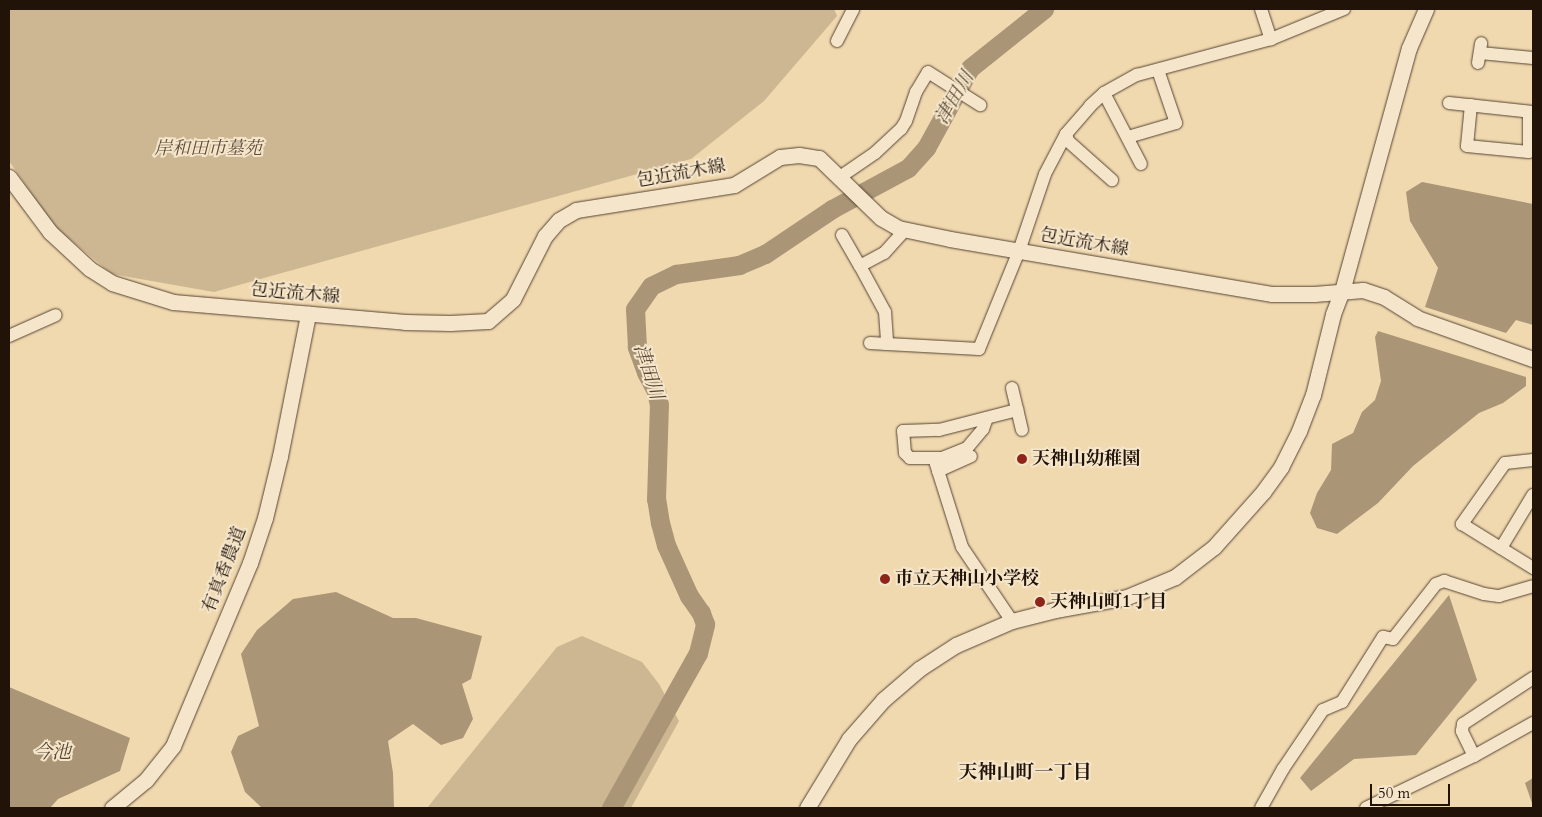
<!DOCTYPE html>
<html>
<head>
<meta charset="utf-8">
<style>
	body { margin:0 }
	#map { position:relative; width:1542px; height:817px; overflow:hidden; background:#f0d8af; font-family:Cardo,"Noto Serif JP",serif }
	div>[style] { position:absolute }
	.green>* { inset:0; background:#cdb793 }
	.water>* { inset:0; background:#aa9576 }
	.river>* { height:19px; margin:-9.5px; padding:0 9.5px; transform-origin:9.5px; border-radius:9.5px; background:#aa9576 }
	.roads { filter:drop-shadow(0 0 1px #554432) drop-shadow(0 0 1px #554432) }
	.minor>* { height:12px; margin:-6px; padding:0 6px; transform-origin:6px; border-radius:6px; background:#f5e6cb }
	.tertiary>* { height:15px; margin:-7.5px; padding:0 7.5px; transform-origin:7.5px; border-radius:7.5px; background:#f5e6cb }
	.dots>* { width:14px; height:14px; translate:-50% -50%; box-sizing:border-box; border:2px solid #f5e6cb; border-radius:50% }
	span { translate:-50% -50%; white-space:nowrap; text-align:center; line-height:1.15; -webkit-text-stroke:4px #f5e6cb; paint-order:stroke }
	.park-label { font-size:18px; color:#5d4c39; font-style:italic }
	.street-label { font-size:18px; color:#211308 }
	.poi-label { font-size:18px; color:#211308; font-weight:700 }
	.left { translate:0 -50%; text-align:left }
	.water-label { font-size:19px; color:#584734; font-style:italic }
	.neighbourhood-label { font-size:19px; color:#211308; font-weight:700 }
	.frame { position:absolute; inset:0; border:10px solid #211308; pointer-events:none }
	.scale { position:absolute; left:1370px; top:784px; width:80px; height:22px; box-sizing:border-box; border:2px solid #211308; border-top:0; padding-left:6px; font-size:15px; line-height:18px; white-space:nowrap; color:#211308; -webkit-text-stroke:4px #f5e6cb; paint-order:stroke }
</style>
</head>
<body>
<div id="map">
	<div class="green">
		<i style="clip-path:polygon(9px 9px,834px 9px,837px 16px,764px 101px,691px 159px,214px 292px,112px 274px,55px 227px,9px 161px)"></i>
		<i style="clip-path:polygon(582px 636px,642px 662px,659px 684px,679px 721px,631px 808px,427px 808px,557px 647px)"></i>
	</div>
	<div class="water">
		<i style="clip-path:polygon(1422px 182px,1533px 204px,1533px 325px,1516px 320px,1506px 333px,1425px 307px,1438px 268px,1410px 221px,1406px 192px)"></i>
		<i style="clip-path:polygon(1378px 331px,1526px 377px,1526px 386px,1503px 403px,1479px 413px,1413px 466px,1378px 503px,1337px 534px,1317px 528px,1310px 513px,1317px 493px,1331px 470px,1332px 444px,1353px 433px,1362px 412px,1375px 400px,1381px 381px,1375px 337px)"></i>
		<i style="clip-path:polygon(336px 592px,393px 618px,416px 618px,482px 636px,471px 679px,462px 684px,473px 719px,463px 738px,441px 745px,413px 724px,388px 741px,393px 773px,394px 808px,262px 808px,245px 792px,231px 752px,238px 736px,259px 726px,241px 654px,257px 630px,293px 599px)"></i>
		<i style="clip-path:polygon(1449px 595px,1477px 680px,1416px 755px,1354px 759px,1311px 791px,1300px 778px)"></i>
		<i style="clip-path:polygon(9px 687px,130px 738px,120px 771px,58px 799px,50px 808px,9px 808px)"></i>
		<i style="clip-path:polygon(1533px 778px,1533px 806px,1525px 783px)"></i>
	</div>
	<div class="river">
		<i style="left:611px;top:808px;width:178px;rotate:-60.7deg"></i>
		<i style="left:698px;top:653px;width:30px;rotate:-76deg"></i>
		<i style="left:705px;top:624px;width:12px;rotate:-110deg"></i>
		<i style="left:701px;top:613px;width:21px;rotate:-125deg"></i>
		<i style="left:689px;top:596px;width:56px;rotate:-114.3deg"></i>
		<i style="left:666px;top:545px;width:23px;rotate:-105deg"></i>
		<i style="left:660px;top:523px;width:24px;rotate:-99deg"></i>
		<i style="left:656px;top:499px;width:94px;rotate:-88.2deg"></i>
		<i style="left:659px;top:405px;width:14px;rotate:-102deg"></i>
		<i style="left:656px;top:391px;width:21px;rotate:-118deg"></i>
		<i style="left:646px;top:372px;width:27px;rotate:-110deg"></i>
		<i style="left:637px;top:347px;width:38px;rotate:-93deg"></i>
		<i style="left:635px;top:309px;width:28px;rotate:-55deg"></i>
		<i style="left:651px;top:286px;width:28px;rotate:-26deg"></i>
		<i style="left:676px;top:274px;width:64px;rotate:-8.1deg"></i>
		<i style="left:739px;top:265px;width:28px;rotate:-23deg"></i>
		<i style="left:765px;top:254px;width:81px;rotate:-33.9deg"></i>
		<i style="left:832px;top:209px;width:86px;rotate:-28.3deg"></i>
		<i style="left:908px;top:168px;width:27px;rotate:-48deg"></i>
		<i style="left:926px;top:148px;width:91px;rotate:-61.2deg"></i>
		<i style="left:970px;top:68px;width:95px;rotate:-38.6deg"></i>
	</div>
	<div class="roads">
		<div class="minor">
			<i style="left:1261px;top:9px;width:32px;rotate:72deg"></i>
			<i style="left:837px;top:41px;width:36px;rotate:-63deg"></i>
			<i style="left:1480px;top:53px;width:53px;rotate:5.4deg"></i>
			<i style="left:1478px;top:63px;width:20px;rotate:-81deg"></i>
			<i style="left:1104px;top:93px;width:80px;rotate:62.5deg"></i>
			<i style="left:1449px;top:103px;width:84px;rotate:6.1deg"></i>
			<i style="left:1471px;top:105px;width:41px;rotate:95.6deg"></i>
			<i style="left:1467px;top:146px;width:62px;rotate:5.5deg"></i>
			<i style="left:1529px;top:152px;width:40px;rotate:-90deg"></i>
			<i style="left:1066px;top:134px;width:7px;rotate:74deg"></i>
			<i style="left:1068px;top:141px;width:59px;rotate:41.6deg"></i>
			<i style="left:1128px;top:137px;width:50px;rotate:-16.3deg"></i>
			<i style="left:1176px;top:123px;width:56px;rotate:-108.8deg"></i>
			<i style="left:840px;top:177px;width:42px;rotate:-34.4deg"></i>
			<i style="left:875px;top:153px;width:35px;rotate:-43deg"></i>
			<i style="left:901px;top:129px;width:9px;rotate:-58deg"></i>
			<i style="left:906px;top:121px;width:31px;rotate:-71deg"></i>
			<i style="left:916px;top:92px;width:23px;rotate:-59deg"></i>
			<i style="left:928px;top:72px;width:62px;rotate:32.4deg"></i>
			<i style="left:905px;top:230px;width:31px;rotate:132deg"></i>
			<i style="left:884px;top:253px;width:27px;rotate:152deg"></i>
			<i style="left:860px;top:266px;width:52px;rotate:61.5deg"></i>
			<i style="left:885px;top:312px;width:32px;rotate:86deg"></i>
			<i style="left:887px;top:344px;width:92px;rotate:3.1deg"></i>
			<i style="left:979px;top:349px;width:106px;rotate:-67.8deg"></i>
			<i style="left:1019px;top:251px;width:81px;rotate:-71.3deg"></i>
			<i style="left:1045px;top:174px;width:45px;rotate:-62.3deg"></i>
			<i style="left:1066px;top:134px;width:37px;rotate:-49deg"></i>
			<i style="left:1090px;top:106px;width:19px;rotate:-43deg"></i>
			<i style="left:1104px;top:93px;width:38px;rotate:-29deg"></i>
			<i style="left:1137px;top:75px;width:139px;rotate:-15deg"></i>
			<i style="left:1271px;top:39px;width:79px;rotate:-22.3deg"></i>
			<i style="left:842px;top:235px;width:36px;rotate:60deg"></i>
			<i style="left:9px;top:336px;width:51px;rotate:-24.1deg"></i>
			<i style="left:870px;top:343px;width:17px;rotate:3deg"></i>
			<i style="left:1012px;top:388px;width:43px;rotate:76.6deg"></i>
			<i style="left:987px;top:418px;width:12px;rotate:110deg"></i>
			<i style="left:983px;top:429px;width:25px;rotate:130deg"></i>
			<i style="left:967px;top:448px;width:27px;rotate:158deg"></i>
			<i style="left:942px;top:458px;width:32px;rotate:180deg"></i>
			<i style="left:910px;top:458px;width:7px;rotate:-135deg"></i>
			<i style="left:905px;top:453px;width:22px;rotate:-95deg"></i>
			<i style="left:903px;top:431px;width:36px;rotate:-2deg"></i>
			<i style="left:939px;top:430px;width:81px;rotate:-14.4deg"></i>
			<i style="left:934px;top:458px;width:93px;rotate:72.5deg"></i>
			<i style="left:962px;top:547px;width:89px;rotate:56deg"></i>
			<i style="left:1533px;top:460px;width:28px;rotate:174deg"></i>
			<i style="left:1505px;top:463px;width:75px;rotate:125.2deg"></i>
			<i style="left:1462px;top:524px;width:84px;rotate:31.8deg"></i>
			<i style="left:938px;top:471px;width:36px;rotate:-24deg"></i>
			<i style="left:1501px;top:548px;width:62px;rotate:-58.9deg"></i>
			<i style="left:1474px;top:756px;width:28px;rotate:-116deg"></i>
			<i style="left:1462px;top:731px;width:7px;rotate:-82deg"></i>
			<i style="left:1463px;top:724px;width:84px;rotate:-33.3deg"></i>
			<i style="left:1261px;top:808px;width:45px;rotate:-60.6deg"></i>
			<i style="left:1283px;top:769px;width:71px;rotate:-55.9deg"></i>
			<i style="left:1323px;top:710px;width:21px;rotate:-23deg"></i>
			<i style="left:1342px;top:702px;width:77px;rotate:-57.8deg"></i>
			<i style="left:1383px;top:637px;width:10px;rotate:11deg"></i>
			<i style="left:1393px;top:639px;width:70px;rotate:-52deg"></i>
			<i style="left:1436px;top:584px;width:9px;rotate:-21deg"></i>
			<i style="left:1444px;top:581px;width:42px;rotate:18deg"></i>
			<i style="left:1484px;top:594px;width:15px;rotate:8deg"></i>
			<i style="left:1499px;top:596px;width:35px;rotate:-16deg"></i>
			<i style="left:1366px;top:808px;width:120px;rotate:-25.7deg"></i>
			<i style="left:1474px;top:756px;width:68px;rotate:-29.2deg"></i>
		</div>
		<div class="tertiary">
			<i style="left:9px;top:177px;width:69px;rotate:53.3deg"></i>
			<i style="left:50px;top:232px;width:54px;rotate:42.8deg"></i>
			<i style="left:90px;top:269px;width:26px;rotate:32deg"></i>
			<i style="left:112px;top:283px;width:64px;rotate:17.3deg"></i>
			<i style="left:173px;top:302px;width:233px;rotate:4.9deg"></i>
			<i style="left:405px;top:322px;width:45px;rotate:1.3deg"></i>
			<i style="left:450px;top:323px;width:38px;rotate:-3deg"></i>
			<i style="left:488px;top:321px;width:33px;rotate:-41deg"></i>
			<i style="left:513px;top:299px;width:71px;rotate:-63.1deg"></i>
			<i style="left:545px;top:236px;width:21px;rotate:-49deg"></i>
			<i style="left:559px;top:220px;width:20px;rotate:-30deg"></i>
			<i style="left:576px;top:210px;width:160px;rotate:-9deg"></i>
			<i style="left:734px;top:185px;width:54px;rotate:-31.3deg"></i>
			<i style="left:780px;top:157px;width:19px;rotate:-6deg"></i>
			<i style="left:799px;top:155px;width:20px;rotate:9deg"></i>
			<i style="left:819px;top:158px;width:86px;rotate:44.1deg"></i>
			<i style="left:881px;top:218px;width:20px;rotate:30deg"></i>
			<i style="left:898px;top:228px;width:53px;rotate:11.9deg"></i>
			<i style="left:950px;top:239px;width:327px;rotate:9.7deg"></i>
			<i style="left:1272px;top:294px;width:42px"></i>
			<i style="left:1314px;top:294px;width:49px;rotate:-4.7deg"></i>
			<i style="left:1363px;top:290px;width:22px;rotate:18deg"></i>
			<i style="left:1384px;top:297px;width:39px;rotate:32deg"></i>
			<i style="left:1417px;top:318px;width:123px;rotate:19.5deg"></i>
			<i style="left:112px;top:808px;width:44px;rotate:-39.5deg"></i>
			<i style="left:146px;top:780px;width:43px;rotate:-51.5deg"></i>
			<i style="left:173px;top:746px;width:199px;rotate:-67.2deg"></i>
			<i style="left:250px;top:563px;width:47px;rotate:-71.6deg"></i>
			<i style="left:265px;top:518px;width:64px;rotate:-76.4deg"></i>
			<i style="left:280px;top:456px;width:145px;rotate:-78.8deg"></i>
			<i style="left:807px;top:808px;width:81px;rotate:-58.7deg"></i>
			<i style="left:849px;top:739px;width:52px;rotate:-48.9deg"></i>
			<i style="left:883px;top:700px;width:48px;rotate:-40.7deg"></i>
			<i style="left:919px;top:669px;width:44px;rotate:-33deg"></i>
			<i style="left:956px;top:645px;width:61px;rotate:-23.2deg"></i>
			<i style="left:1012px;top:621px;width:44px;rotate:-14.3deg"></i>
			<i style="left:1055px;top:610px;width:73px;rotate:-10.2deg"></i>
			<i style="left:1127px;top:597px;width:52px;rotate:-22.6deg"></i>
			<i style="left:1175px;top:577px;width:49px;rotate:-37.6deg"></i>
			<i style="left:1214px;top:547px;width:74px;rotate:-48.3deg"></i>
			<i style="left:1263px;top:492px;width:31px;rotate:-54deg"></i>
			<i style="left:1281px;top:467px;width:40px;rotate:-63.4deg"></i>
			<i style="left:1299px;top:431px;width:39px;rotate:-69deg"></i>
			<i style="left:1313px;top:395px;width:83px;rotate:-76.1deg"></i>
			<i style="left:1333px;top:314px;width:25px;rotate:-69deg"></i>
			<i style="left:1342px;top:291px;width:252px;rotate:-74.6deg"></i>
			<i style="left:1409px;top:48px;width:43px;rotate:-66.4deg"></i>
		</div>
	</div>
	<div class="dots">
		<i style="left:1022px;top:459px;background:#8f2418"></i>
		<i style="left:885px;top:579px;background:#8f2418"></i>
		<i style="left:1040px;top:602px;background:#8f2418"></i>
	</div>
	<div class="park-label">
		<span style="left:208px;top:149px">岸和田市墓苑</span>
	</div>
	<div class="street-label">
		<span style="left:681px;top:174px;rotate:-10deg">包近流木線</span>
		<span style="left:1084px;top:243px;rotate:10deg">包近流木線</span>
		<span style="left:295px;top:294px;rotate:5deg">包近流木線</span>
		<span style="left:225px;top:570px;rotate:-69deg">有真香農道</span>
	</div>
	<div class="poi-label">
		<span class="left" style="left:1032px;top:459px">天神山幼稚園</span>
		<span class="left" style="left:895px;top:579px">市立天神山小学校</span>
		<span class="left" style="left:1050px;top:602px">天神山町1丁目</span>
	</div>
	<div class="water-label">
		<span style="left:955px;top:98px;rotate:-60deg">津田川</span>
		<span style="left:648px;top:372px;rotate:72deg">津田川</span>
		<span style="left:52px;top:753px">今池</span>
	</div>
	<div class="neighbourhood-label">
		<span style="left:1025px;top:773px">天神山町一丁目</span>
	</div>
	<div class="frame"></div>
	<div class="scale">50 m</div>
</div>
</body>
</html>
